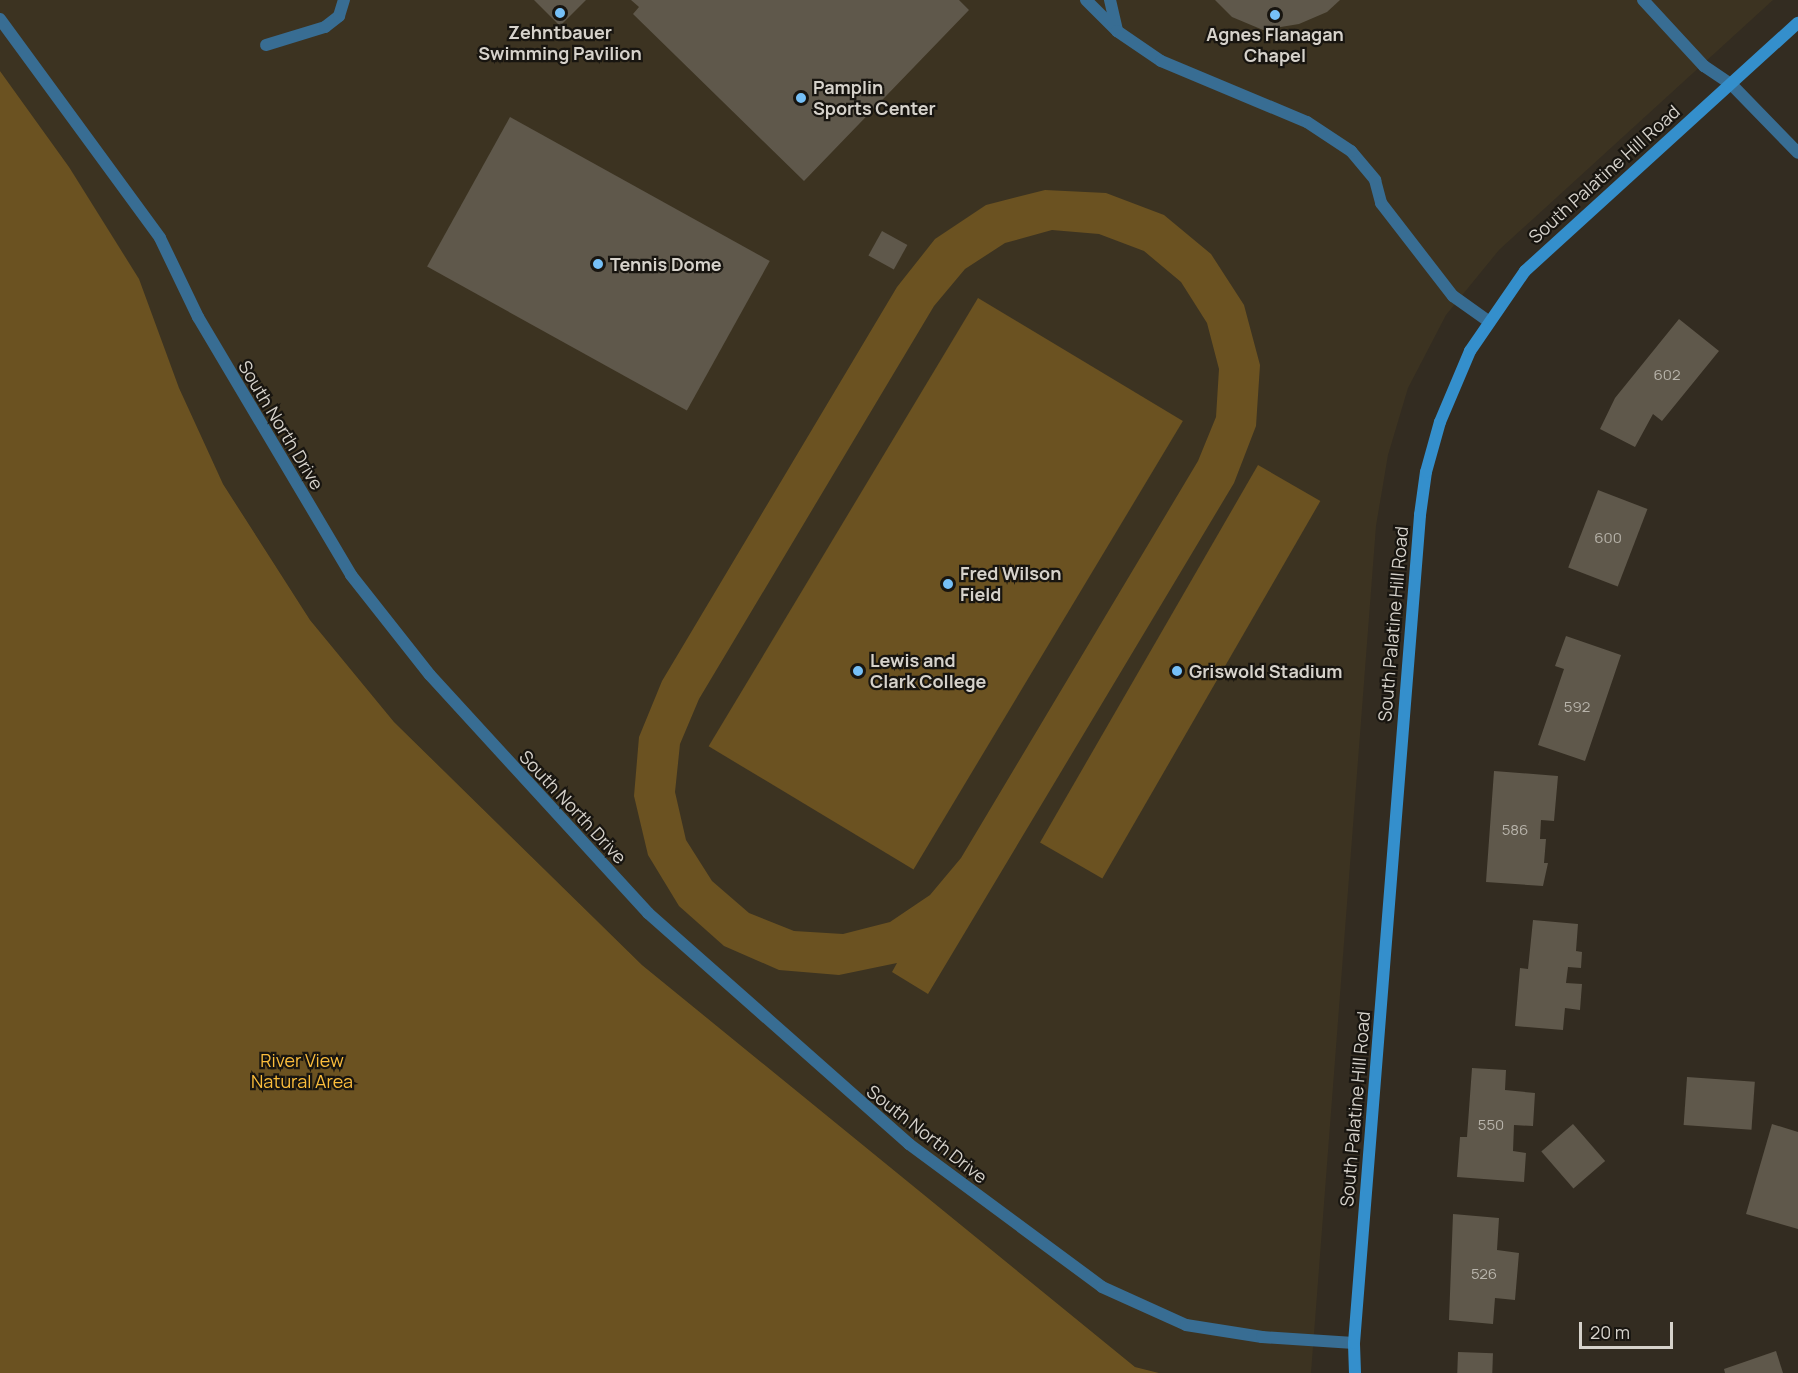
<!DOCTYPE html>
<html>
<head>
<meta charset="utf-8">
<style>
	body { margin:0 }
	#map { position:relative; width:1798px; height:1373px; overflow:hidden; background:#332c21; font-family:Manrope,sans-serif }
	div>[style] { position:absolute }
	.built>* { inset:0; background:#3c3321 }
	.green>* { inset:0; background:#6b5221; transform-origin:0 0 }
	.building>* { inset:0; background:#5f584b; transform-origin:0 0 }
	.lane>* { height:12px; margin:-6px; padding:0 6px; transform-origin:6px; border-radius:6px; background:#386d93 }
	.street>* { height:12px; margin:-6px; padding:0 6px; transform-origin:6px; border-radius:6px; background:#386d93 }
	.secondary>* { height:12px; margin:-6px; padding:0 6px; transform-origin:6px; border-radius:6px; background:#348fcc }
	.dots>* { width:16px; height:16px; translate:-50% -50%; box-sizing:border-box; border:3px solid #181510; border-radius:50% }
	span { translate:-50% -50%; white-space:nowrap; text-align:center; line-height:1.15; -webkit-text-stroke:4.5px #181510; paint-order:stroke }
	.number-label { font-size:15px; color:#b8b4ab }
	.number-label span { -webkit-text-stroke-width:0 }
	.poi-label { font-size:18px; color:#d6d2cb; font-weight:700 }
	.left { translate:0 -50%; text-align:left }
	.street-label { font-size:18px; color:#d6d2cb }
	.park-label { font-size:18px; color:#fbbd3c }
	.scale { position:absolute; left:1579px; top:1322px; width:94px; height:27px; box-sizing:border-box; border:3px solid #d6d2cb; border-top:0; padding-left:8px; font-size:18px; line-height:21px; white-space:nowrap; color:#d6d2cb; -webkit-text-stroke:4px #181510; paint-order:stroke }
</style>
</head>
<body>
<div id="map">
	<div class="built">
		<i style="clip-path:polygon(0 0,1773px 0,1499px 250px,1446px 315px,1408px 388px,1388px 455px,1376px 526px,1311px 1373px,1159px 1373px,1135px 1367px,642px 965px,394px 722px,310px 620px,223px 484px,69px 167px,0 71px)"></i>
	</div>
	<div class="green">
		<i style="clip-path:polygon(0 71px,69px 167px,139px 279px,179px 388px,223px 484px,310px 620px,394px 722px,642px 965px,1135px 1367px,1159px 1373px,0 1373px)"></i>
		<i style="clip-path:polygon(evenodd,1045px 190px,1106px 193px,1164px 215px,1211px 254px,1244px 305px,1260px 365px,1256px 426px,1234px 483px,928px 994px,892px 972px,897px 963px,839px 975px,779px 970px,724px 946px,679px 906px,648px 855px,634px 796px,639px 737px,662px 681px,897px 287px,935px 239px,986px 205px,1045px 190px,1052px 230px,1099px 234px,1144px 251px,1181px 282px,1207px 323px,1219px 369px,1216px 417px,1198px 461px,961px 858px,930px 895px,890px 922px,843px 934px,794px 931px,749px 913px,712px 881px,686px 840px,675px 792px,680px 744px,699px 699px,934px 306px,965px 269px,1005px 243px,1052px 230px)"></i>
		<i style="left:978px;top:298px;width:239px;height:523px;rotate:31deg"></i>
		<i style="left:1258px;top:465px;width:72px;height:436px;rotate:30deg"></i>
	</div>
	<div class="building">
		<i style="clip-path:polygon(534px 0,586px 0,560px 26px)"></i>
		<i style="clip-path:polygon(631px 0,959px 0,969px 10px,804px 181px,633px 14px,639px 7px)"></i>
		<i style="clip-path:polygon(1215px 0,1340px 0,1327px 12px,1299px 24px,1263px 30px,1232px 17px)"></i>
		<i style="left:510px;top:117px;width:297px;height:171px;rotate:29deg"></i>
		<i style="left:882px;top:231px;width:29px;height:28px;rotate:29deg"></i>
		<i style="clip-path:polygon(1679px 319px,1719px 351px,1662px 421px,1653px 414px,1635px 447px,1600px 429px,1615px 398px)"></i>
		<i style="left:1598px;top:490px;width:53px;height:83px;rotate:21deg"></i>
		<i style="clip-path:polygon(1566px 636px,1621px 655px,1585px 761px,1538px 745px,1564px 669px,1555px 666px)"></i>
		<i style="clip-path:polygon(1494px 771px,1558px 776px,1554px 821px,1541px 820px,1540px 839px,1546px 839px,1544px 863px,1548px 863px,1543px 886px,1486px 882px)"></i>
		<i style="clip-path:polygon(1533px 920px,1578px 924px,1576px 951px,1582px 952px,1581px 968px,1568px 967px,1566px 983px,1582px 984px,1580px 1010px,1565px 1008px,1563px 1030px,1515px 1026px,1520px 968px,1528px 969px)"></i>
		<i style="clip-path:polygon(1472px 1068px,1506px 1070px,1505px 1090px,1535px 1093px,1533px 1126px,1514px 1125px,1513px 1151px,1526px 1153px,1524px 1182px,1457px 1177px,1460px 1137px,1467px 1137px)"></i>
		<i style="left:1687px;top:1077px;width:68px;height:48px;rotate:4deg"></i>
		<i style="left:1573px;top:1124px;width:49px;height:42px;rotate:49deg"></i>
		<i style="clip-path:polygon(1772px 1124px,1798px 1132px,1798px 1229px,1746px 1214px)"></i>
		<i style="clip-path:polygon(1453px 1214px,1499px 1218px,1497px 1250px,1519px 1253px,1515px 1300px,1495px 1298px,1493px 1324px,1449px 1320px)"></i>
		<i style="clip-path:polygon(1776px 1351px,1783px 1373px,1725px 1373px,1724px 1369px)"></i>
		<i style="left:1458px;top:1352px;width:35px;height:21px;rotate:2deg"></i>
	</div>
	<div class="lane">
		<i style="left:1110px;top:0;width:32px;rotate:77deg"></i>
		<i style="left:1643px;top:0;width:90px;rotate:47.3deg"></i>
		<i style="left:1704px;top:66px;width:32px;rotate:34deg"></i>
		<i style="left:0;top:19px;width:271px;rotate:53.8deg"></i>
		<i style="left:160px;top:238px;width:88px;rotate:64.3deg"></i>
		<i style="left:198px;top:317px;width:300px;rotate:59.3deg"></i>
		<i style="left:351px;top:575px;width:127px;rotate:51.7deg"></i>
		<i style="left:430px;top:675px;width:323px;rotate:47.5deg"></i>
		<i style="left:648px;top:913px;width:349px;rotate:41.5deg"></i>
		<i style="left:909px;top:1144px;width:240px;rotate:36.5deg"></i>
		<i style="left:1102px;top:1287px;width:92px;rotate:24.3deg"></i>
		<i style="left:1186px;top:1325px;width:77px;rotate:9deg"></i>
		<i style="left:1262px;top:1337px;width:92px;rotate:3.7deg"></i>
		<i style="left:1351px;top:151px;width:38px;rotate:50deg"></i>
		<i style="left:1375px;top:180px;width:24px;rotate:75deg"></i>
		<i style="left:1381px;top:203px;width:118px;rotate:52.3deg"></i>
		<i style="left:1453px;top:296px;width:43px;rotate:35.5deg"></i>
	</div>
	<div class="street">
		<i style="left:1086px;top:0;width:44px;rotate:45deg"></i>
		<i style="left:1117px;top:31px;width:53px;rotate:34.3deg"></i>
		<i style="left:1161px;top:61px;width:158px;rotate:22.7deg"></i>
		<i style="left:1307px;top:122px;width:53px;rotate:33.4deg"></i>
		<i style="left:266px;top:45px;width:62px;rotate:-17deg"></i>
		<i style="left:325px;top:27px;width:18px;rotate:-38deg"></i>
		<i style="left:339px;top:16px;width:17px;rotate:-73deg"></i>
		<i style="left:1731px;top:84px;width:96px;rotate:45.8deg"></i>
	</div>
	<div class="secondary">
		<i style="left:1355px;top:1373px;width:30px;rotate:-92deg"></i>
		<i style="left:1354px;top:1343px;width:831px;rotate:-85.44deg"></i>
		<i style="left:1420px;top:515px;width:43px;rotate:-82.1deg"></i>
		<i style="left:1426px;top:472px;width:52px;rotate:-74.4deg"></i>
		<i style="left:1440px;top:422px;width:77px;rotate:-67.1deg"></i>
		<i style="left:1470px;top:351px;width:97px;rotate:-55.5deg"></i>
		<i style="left:1525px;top:271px;width:369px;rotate:-42.3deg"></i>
	</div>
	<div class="dots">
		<i style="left:560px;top:13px;background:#76c0f7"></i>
		<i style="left:1275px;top:15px;background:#76c0f7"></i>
		<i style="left:801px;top:98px;background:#76c0f7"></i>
		<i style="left:598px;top:264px;background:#76c0f7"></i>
		<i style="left:948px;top:584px;background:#76c0f7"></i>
		<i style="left:858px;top:671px;background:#76c0f7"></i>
		<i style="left:1177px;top:671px;background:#76c0f7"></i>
	</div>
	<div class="number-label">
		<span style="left:1667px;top:375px">602</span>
		<span style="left:1608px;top:538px">600</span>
		<span style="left:1577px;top:707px">592</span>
		<span style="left:1515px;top:830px">586</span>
		<span style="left:1491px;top:1125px">550</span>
		<span style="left:1484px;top:1274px">526</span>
	</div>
	<div class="poi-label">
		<span style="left:560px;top:43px">Zehntbauer<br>Swimming Pavilion</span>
		<span style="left:1275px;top:45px">Agnes Flanagan<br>Chapel</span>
		<span class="left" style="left:813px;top:98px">Pamplin<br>Sports Center</span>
		<span class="left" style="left:610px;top:264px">Tennis Dome</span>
		<span class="left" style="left:960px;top:584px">Fred Wilson<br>Field</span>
		<span class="left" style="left:870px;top:671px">Lewis and<br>Clark College</span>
		<span class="left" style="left:1189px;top:671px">Griswold Stadium</span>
	</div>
	<div class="street-label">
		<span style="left:1604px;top:174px;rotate:-42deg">South Palatine Hill Road</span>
		<span style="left:281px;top:425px;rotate:59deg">South North Drive</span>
		<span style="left:1393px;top:624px;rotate:-85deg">South Palatine Hill Road</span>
		<span style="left:573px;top:807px;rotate:47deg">South North Drive</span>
		<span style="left:1355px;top:1109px;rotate:-85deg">South Palatine Hill Road</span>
		<span style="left:927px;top:1134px;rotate:38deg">South North Drive</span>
	</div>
	<div class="park-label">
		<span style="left:302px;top:1071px">River View<br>Natural Area</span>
	</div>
	<div class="scale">20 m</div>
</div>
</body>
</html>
